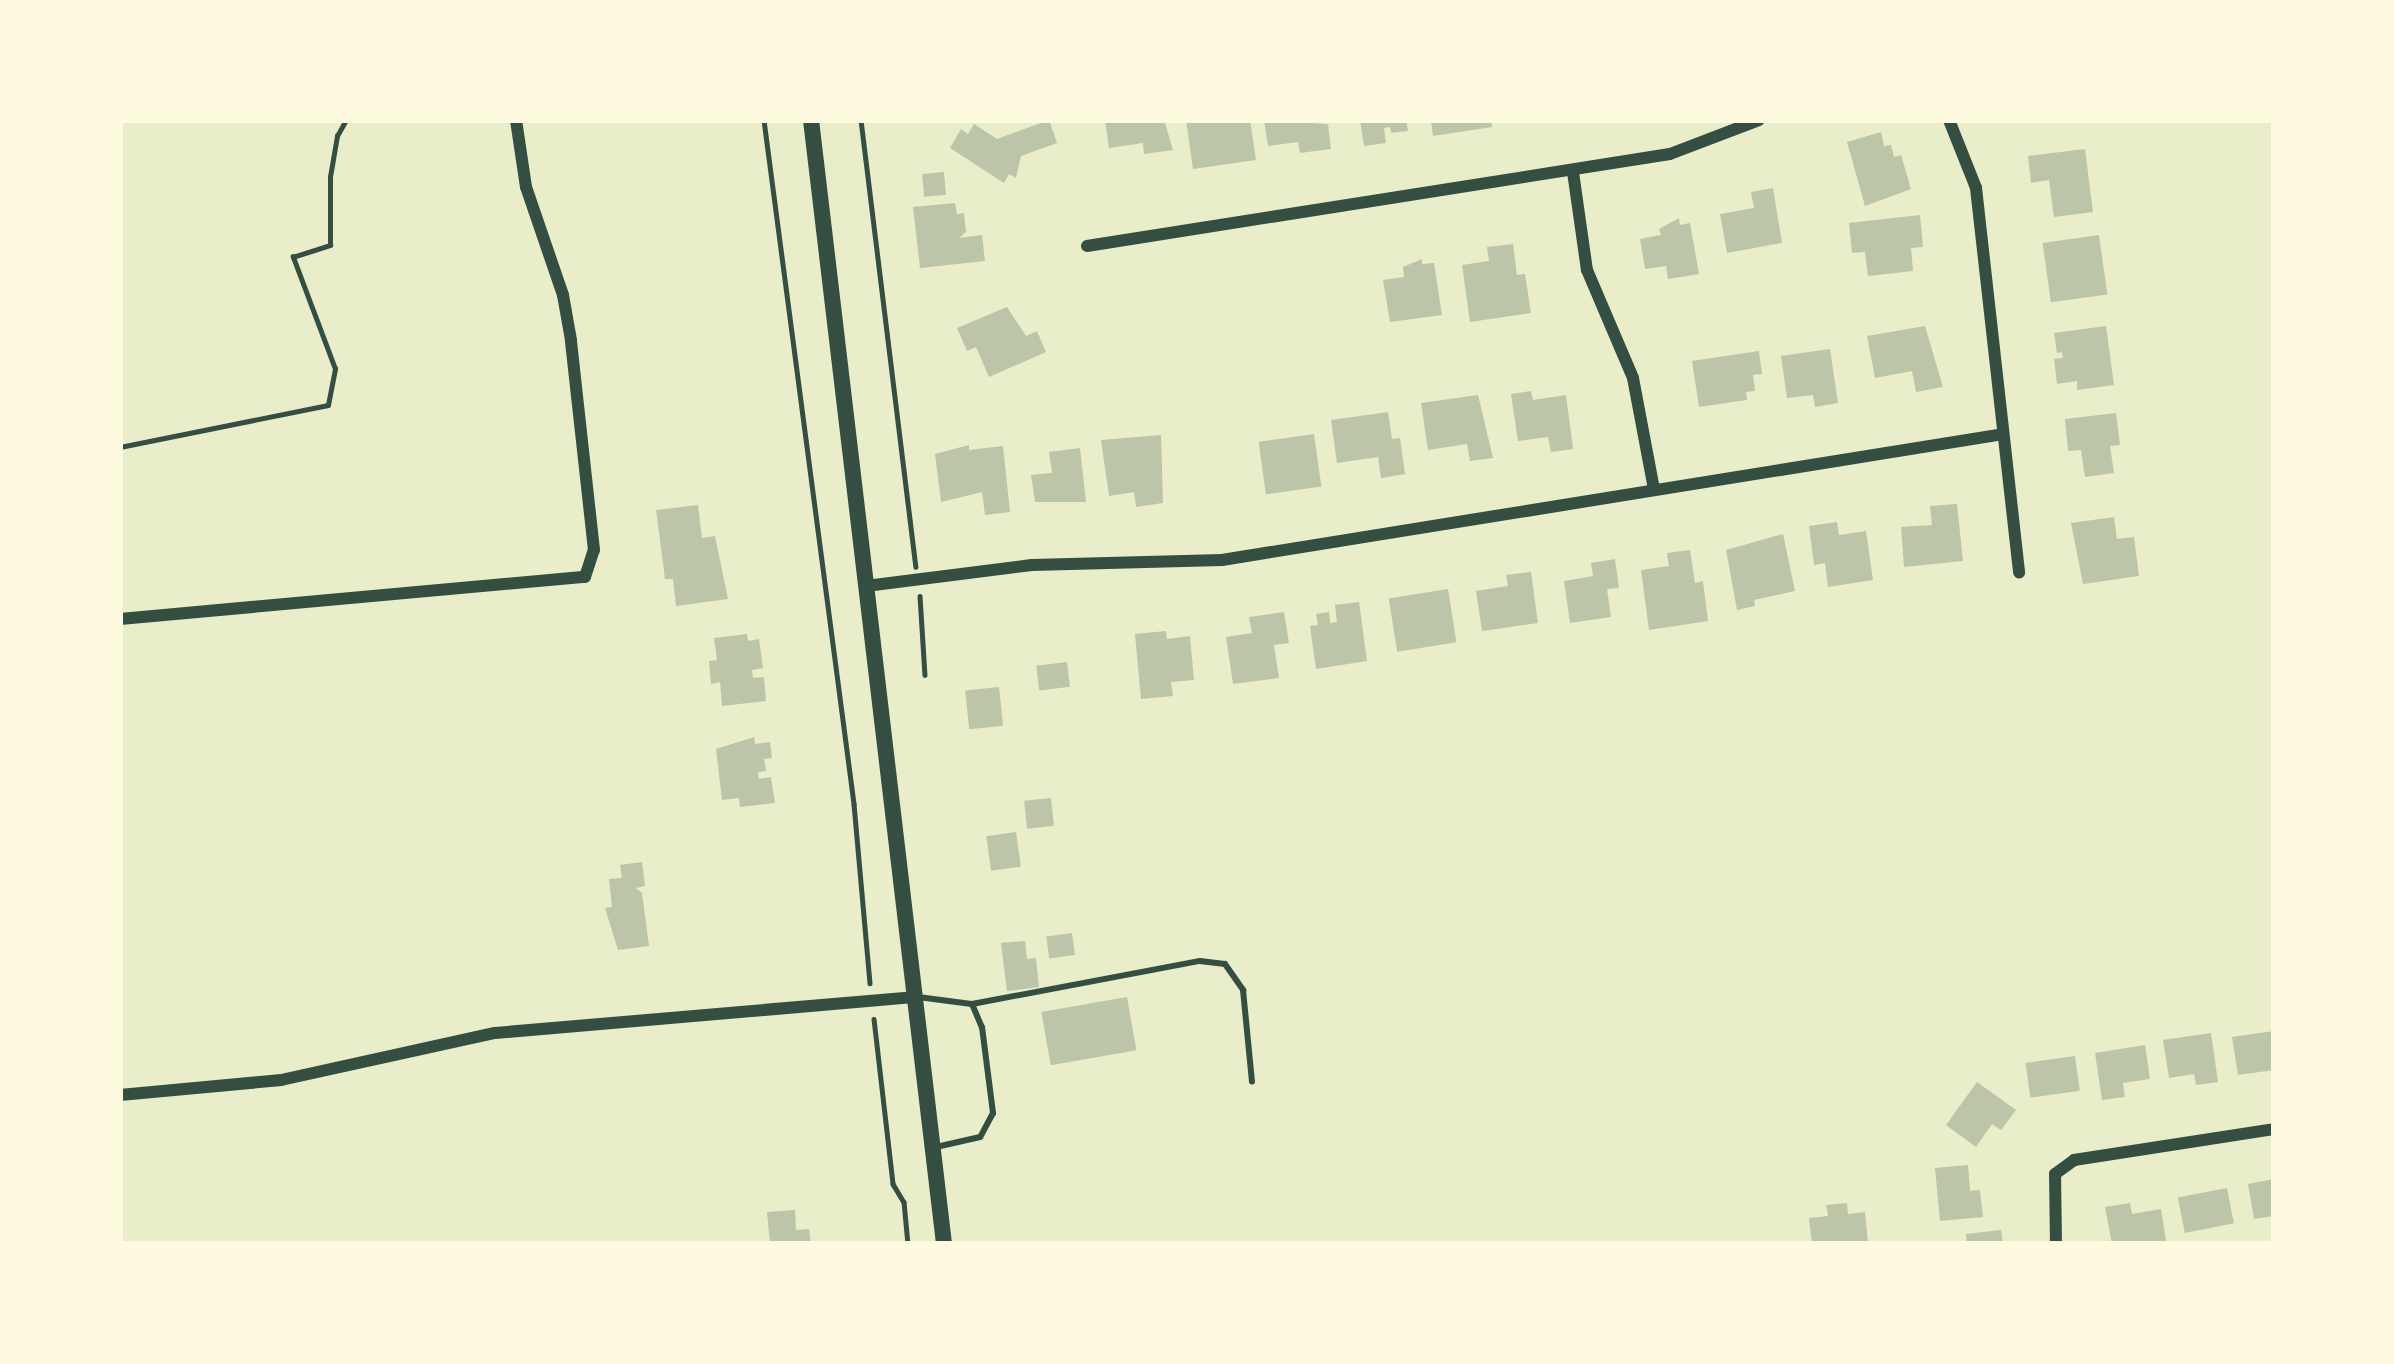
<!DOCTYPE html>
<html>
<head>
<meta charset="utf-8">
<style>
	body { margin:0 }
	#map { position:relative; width:2394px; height:1364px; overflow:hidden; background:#e9edc9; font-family:"Sofia Sans Condensed",sans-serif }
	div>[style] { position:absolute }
	.building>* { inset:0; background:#bcc5a7; transform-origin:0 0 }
	.path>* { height:4.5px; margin:-2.25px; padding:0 2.25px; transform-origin:2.25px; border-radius:2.25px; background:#344e41 }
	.service>* { height:6px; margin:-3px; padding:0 3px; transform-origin:3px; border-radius:3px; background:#344e41 }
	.minor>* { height:12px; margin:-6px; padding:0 6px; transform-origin:6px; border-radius:6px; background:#344e41 }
	.secondary>* { height:16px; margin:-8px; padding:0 8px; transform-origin:8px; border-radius:8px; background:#344e41 }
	span { translate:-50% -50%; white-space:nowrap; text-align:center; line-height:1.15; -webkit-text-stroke:9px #fefae0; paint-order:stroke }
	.frame { position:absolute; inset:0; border:123px solid #fefae0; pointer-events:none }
</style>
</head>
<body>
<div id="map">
	<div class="building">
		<i style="clip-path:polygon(1049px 120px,1057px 143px,1021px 156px,1016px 178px,1009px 174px,1004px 183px,950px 148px,961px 129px,968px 134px,974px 124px,997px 139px)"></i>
		<i style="clip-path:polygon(1105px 120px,1164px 120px,1173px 150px,1144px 154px,1143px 143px,1109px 148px)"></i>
		<i style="clip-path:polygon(1186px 120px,1250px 120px,1256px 160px,1193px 169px)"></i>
		<i style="clip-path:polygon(1264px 120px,1328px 124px,1331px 149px,1300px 153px,1298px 142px,1268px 146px)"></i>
		<i style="clip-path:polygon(1360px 120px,1406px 120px,1408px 131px,1391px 133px,1390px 127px,1384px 128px,1386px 143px,1364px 146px)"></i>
		<i style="clip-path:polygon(1431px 120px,1491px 120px,1492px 127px,1433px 136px)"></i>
		<i style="clip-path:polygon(1881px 132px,1884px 146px,1891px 145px,1894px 157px,1901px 155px,1911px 189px,1865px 206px,1847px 142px)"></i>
		<i style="clip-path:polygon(2085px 149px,2093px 212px,2054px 217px,2049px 180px,2031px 183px,2028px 156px)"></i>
		<i style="left:944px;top:172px;width:23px;height:22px;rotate:85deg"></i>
		<i style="clip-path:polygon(1773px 188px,1782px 243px,1727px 253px,1720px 214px,1754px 208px,1751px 192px)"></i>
		<i style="clip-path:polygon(955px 203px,957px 214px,964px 213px,966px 232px,959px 238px,982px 235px,985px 261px,920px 268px,913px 207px)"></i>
		<i style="clip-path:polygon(1920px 215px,1923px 247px,1911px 248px,1913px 271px,1868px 276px,1865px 252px,1852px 253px,1849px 223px)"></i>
		<i style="clip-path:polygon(1679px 218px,1680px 225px,1690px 223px,1699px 274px,1668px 279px,1666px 266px,1645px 269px,1640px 239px,1661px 235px,1659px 229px)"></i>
		<i style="left:2099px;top:235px;width:60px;height:57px;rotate:82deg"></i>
		<i style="clip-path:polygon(1513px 244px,1517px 275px,1525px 274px,1531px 313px,1470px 322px,1462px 265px,1489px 261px,1487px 247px)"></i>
		<i style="clip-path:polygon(1422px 259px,1422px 264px,1434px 263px,1442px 315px,1390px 322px,1383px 280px,1404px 277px,1403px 267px)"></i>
		<i style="clip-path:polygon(1007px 307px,1026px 336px,1037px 331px,1046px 352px,989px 377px,976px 347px,967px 351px,957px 328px)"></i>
		<i style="clip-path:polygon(1925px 326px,1943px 387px,1916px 392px,1912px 371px,1875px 378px,1867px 336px)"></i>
		<i style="clip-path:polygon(2106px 326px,2114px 385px,2077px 390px,2077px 381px,2057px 384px,2054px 359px,2063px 358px,2062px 352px,2057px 353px,2054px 333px)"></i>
		<i style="clip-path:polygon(1830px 349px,1838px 403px,1815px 407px,1813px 395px,1787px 398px,1781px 356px)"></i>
		<i style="clip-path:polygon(1759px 351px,1762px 374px,1753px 375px,1755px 391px,1746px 392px,1747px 400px,1699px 407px,1692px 361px)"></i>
		<i style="clip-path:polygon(1531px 391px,1533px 400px,1566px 395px,1573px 449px,1551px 452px,1548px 437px,1518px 441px,1511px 394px)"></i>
		<i style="clip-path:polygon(1478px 395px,1493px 458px,1470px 461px,1467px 444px,1428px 450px,1421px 403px)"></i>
		<i style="clip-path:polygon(1388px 412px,1392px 439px,1400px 438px,1405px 474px,1381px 478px,1378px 457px,1337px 463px,1331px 420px)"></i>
		<i style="clip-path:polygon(2116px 413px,2120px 445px,2110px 446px,2114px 473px,2085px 477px,2081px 450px,2068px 451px,2065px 419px)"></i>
		<i style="left:1314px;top:434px;width:53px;height:56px;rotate:82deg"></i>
		<i style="clip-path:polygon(1161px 435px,1163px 503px,1136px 507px,1134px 492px,1109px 496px,1101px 440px)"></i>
		<i style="clip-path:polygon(969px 445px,969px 450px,1003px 446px,1010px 512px,985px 515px,982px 492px,941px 502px,935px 454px)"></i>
		<i style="clip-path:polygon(1080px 448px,1086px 502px,1035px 502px,1031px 475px,1052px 473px,1049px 452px)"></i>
		<i style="clip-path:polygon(1957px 504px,1963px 561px,1904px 567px,1901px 527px,1932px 525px,1930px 506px)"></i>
		<i style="clip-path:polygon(698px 505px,702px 538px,715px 536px,728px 599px,676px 606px,673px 579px,665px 579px,656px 510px)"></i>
		<i style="clip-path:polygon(2114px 517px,2117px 539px,2134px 537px,2139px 576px,2083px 584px,2071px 523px)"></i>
		<i style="clip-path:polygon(1837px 522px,1839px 535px,1866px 531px,1873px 580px,1828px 587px,1825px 563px,1814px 565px,1809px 526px)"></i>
		<i style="clip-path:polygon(1783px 534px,1795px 591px,1754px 600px,1755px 606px,1737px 610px,1726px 550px)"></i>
		<i style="clip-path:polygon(1690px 550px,1695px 583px,1703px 581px,1708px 621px,1649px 630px,1641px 570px,1669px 566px,1667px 553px)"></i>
		<i style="clip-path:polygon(1615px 559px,1619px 588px,1607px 589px,1611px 617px,1570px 623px,1564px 581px,1593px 576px,1591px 563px)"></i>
		<i style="clip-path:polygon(1531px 572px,1538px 623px,1482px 631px,1476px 591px,1508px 586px,1506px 575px)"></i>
		<i style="left:1448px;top:589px;width:54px;height:60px;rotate:81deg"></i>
		<i style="clip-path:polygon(1359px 602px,1367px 661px,1316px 669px,1310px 626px,1318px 625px,1316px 614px,1329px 612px,1330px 623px,1337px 622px,1335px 605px)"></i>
		<i style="clip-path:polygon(1284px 612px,1289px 643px,1274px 645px,1279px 678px,1233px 684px,1226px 637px,1252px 633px,1249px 617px)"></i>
		<i style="clip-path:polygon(1166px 631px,1167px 639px,1190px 636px,1194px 680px,1171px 682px,1173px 696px,1141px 699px,1135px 634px)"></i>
		<i style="clip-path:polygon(747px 634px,748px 641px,759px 639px,763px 668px,752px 670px,753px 678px,764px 677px,766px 701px,722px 706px,720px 682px,711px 684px,709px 661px,717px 660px,714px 638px)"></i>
		<i style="left:1067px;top:662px;width:25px;height:31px;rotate:83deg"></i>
		<i style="left:999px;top:687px;width:39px;height:34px;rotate:84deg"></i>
		<i style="clip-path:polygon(754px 737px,755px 744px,770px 742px,772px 758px,764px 759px,766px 771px,758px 772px,759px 779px,771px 777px,775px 803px,740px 807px,739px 798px,722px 800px,716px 749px)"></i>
		<i style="left:1051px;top:798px;width:28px;height:27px;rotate:84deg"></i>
		<i style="left:1016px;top:832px;width:35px;height:30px;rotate:82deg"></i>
		<i style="clip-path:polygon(642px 862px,645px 886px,636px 888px,642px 893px,649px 946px,618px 950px,605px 908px,612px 907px,609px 879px,622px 878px,620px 865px)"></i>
		<i style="left:1072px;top:933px;width:22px;height:26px;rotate:82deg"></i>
		<i style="clip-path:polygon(1025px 941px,1027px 959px,1036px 958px,1039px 987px,1007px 991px,1001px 943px)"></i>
		<i style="left:1127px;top:997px;width:54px;height:87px;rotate:80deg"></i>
		<i style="clip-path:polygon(2274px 1031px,2274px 1070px,2238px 1075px,2232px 1037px)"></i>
		<i style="clip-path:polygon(2211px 1033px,2218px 1082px,2196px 1085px,2194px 1074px,2169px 1078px,2163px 1040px)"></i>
		<i style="clip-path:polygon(2145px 1045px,2150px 1079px,2123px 1083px,2125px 1097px,2102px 1100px,2095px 1053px)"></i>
		<i style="left:2075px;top:1056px;width:35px;height:50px;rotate:82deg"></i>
		<i style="clip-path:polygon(1977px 1082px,2016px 1110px,2001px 1130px,1992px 1124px,1976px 1147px,1946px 1125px)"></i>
		<i style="clip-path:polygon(1968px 1165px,1970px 1191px,1980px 1190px,1983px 1217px,1940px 1221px,1935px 1168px)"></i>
		<i style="clip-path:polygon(2274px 1179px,2274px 1216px,2254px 1219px,2248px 1184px)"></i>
		<i style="left:2227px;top:1188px;width:36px;height:50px;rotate:79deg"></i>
		<i style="clip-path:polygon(1847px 1203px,1848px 1214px,1865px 1212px,1868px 1244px,1812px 1244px,1809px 1218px,1828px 1216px,1826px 1205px)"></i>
		<i style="clip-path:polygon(2130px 1203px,2132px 1214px,2161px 1209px,2166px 1241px,2112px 1244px,2105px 1207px)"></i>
		<i style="clip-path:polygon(795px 1210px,796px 1230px,809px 1229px,811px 1244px,770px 1244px,767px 1212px)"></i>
		<i style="clip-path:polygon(2001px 1230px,2003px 1244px,1967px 1244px,1966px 1234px)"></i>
	</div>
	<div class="path">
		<i style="left:764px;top:120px;width:690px;rotate:82.5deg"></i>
		<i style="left:854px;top:804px;width:180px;rotate:84.9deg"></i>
		<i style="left:861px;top:120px;width:450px;rotate:83deg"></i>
		<i style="left:120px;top:447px;width:212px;rotate:-11.4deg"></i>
		<i style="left:328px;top:405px;width:37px;rotate:-79deg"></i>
		<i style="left:335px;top:369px;width:120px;rotate:-110.6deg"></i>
		<i style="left:293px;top:257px;width:39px;rotate:-18deg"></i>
		<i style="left:330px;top:245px;width:68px;rotate:-90deg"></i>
		<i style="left:330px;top:177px;width:42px;rotate:-80.3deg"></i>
		<i style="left:337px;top:136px;width:18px;rotate:-61deg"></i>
		<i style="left:920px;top:596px;width:79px;rotate:86.4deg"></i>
		<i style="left:874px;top:1019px;width:166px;rotate:83.4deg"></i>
		<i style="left:893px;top:1184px;width:21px;rotate:59deg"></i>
		<i style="left:904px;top:1202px;width:42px;rotate:84.6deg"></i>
	</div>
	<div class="service">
		<i style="left:918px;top:997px;width:54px;rotate:7.4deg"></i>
		<i style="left:972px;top:1004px;width:25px;rotate:67deg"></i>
		<i style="left:982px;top:1027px;width:87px;rotate:82.7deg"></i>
		<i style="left:993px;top:1113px;width:27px;rotate:118deg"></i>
		<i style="left:980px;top:1137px;width:45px;rotate:167.2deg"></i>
		<i style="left:972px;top:1004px;width:232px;rotate:-10.7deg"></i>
		<i style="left:1200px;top:961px;width:25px;rotate:7deg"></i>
		<i style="left:1225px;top:964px;width:32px;rotate:55deg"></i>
		<i style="left:1243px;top:990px;width:92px;rotate:84.4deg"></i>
	</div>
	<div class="minor">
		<i style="left:1949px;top:120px;width:73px;rotate:68.3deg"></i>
		<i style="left:1976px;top:188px;width:387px;rotate:83.6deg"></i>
		<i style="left:1573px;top:172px;width:99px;rotate:81.9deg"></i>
		<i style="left:1587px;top:270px;width:117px;rotate:66.9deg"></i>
		<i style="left:1633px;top:378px;width:113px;rotate:79.3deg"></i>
		<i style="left:1087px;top:246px;width:590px;rotate:-8.97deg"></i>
		<i style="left:1670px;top:154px;width:95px;rotate:-20.9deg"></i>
		<i style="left:866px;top:586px;width:167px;rotate:-7.2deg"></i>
		<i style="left:1032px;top:565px;width:190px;rotate:-1.5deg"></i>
		<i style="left:1222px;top:560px;width:791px;rotate:-9.16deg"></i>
		<i style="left:120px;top:619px;width:467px;rotate:-5.2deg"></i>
		<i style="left:585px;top:577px;width:28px;rotate:-72deg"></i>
		<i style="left:594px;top:550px;width:211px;rotate:-96.3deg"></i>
		<i style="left:571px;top:340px;width:46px;rotate:-100.1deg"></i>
		<i style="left:563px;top:295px;width:114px;rotate:-108.9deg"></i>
		<i style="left:526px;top:187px;width:68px;rotate:-98.5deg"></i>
		<i style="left:120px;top:1095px;width:162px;rotate:-5.3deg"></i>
		<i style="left:281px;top:1080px;width:219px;rotate:-12.4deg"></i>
		<i style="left:495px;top:1033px;width:423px;rotate:-4.9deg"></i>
		<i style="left:2056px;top:1244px;width:70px;rotate:-90.8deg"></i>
		<i style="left:2055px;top:1174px;width:24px;rotate:-36deg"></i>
		<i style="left:2074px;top:1160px;width:202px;rotate:-8.8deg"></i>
	</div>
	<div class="secondary">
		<i style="left:811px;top:120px;width:1132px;rotate:83.25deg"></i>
	</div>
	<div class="frame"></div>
</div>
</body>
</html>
